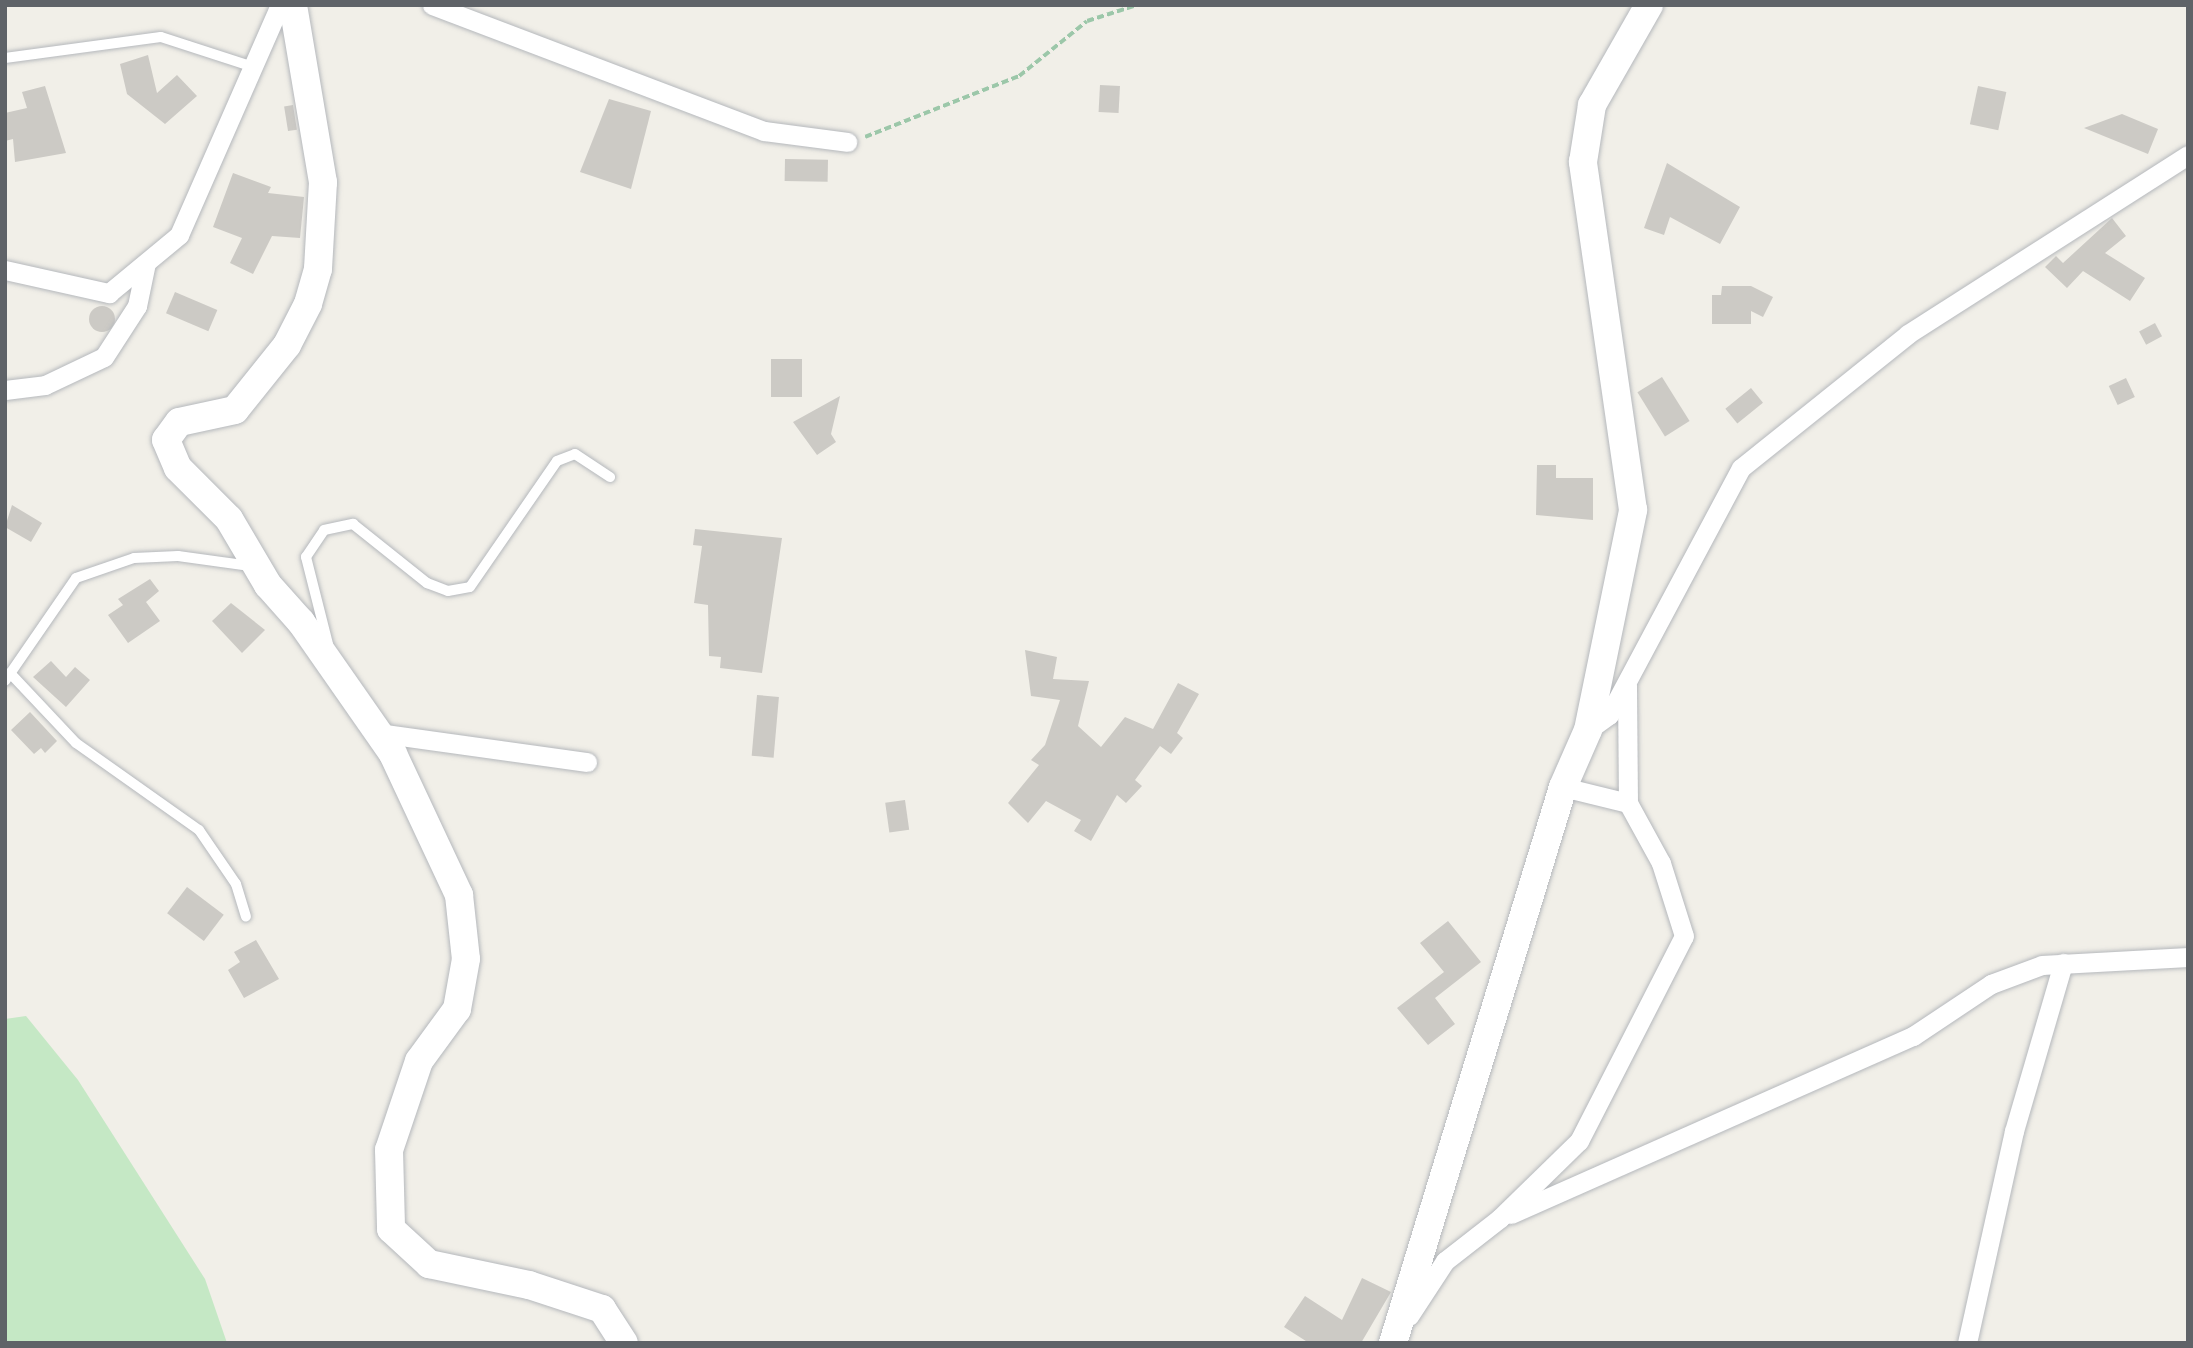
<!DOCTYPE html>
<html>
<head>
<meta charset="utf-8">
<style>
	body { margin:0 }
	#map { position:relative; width:2193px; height:1348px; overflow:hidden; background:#f1efe8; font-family:"PT Sans",sans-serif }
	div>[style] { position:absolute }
	.green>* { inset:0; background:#c5e8c5 }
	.building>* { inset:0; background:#cccac5; transform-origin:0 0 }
	.round { border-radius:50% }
	.path>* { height:3.5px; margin-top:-1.75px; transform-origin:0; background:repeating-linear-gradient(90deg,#9cc7a9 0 7px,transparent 0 10.5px) }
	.roads { filter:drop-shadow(0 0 2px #b5b8bc) drop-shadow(0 0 2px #b5b8bc) }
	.lane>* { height:10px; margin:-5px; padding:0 5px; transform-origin:5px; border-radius:5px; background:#fff }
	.street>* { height:19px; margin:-9.5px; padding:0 9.5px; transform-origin:9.5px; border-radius:9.5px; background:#fff }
	.secondary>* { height:28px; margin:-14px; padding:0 14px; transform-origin:14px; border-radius:14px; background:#fff }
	span { translate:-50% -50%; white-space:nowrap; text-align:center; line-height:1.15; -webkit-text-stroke:6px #fff; paint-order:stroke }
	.frame { position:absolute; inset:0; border:7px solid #5f6368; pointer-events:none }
</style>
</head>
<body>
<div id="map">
	<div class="green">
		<i style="clip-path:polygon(26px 1016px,78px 1080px,205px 1279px,227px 1343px,5px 1343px,5px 1019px)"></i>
	</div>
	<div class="building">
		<i style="clip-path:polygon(148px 55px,157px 93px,177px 75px,197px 96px,165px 124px,127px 94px,120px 64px)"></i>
		<i style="left:1100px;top:85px;width:20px;height:27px;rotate:3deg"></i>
		<i style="clip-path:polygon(45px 86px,66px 153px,15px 162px,13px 139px,5px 141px,5px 113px,27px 108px,22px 92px)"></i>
		<i style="left:1978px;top:86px;width:29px;height:39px;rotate:12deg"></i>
		<i style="clip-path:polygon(609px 99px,651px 111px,631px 189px,580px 172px)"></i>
		<i style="left:293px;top:105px;width:25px;height:9px;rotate:81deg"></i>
		<i style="clip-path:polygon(2122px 114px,2158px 129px,2148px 154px,2084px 128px)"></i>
		<i style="left:785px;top:159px;width:43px;height:22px;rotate:1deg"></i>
		<i style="clip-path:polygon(1667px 163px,1740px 207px,1720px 244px,1670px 217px,1664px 235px,1644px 228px)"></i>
		<i style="clip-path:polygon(233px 173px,271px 187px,268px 193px,304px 197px,300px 238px,272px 236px,253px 274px,230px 263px,242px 238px,213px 227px)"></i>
		<i style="clip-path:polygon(2112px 218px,2126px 236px,2105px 253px,2145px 278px,2130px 301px,2083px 271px,2067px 288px,2045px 267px,2056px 256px,2063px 263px)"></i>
		<i style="clip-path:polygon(1722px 286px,1751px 286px,1773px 297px,1763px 317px,1751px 311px,1751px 324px,1712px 324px,1712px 295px,1721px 295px)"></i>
		<i style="left:175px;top:292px;width:46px;height:23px;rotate:23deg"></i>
		<i class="round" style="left:89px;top:306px;width:26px;height:26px"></i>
		<i style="left:2155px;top:323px;width:15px;height:18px;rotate:62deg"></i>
		<i style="left:771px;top:359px;width:31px;height:38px"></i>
		<i style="left:1662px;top:377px;width:52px;height:29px;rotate:58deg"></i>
		<i style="left:2126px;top:378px;width:21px;height:19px;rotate:65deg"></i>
		<i style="left:1751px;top:388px;width:19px;height:33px;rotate:51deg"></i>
		<i style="clip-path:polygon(840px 396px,831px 434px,836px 442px,817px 455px,793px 422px)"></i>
		<i style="clip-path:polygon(1537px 465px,1556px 465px,1556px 478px,1593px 478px,1593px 520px,1536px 515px)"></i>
		<i style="clip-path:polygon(12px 505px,42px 523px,31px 542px,5px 527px)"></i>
		<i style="clip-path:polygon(695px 529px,782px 538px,762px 673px,720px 668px,721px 657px,709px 656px,708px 605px,694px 603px,702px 546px,693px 545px)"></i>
		<i style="clip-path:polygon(150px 579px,159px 591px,146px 602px,160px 621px,128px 643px,108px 615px,123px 605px,118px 599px)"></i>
		<i style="clip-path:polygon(231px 603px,265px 630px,242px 653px,212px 621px)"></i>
		<i style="clip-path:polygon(1025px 650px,1057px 657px,1053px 679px,1089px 681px,1078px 726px,1101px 747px,1125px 717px,1153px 729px,1178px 683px,1199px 694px,1177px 733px,1183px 738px,1171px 754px,1160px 746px,1135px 780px,1142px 786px,1126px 803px,1117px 795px,1091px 841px,1074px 831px,1081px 820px,1046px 801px,1028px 823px,1008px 803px,1039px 765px,1031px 760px,1045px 745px,1060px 700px,1031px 696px)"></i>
		<i style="clip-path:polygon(51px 661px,66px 677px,75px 667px,90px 680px,66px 707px,33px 677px)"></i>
		<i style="left:757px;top:695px;width:22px;height:61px;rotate:5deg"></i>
		<i style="clip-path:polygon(30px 712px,57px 741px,45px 753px,41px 748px,34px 754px,11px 730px)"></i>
		<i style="left:905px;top:800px;width:30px;height:20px;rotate:82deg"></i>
		<i style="left:187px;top:887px;width:46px;height:33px;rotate:37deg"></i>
		<i style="clip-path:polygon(1448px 921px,1481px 962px,1435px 998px,1455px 1024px,1428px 1045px,1397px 1008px,1444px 972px,1420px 943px)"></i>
		<i style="clip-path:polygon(256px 940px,279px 979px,244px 998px,228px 970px,240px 962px,234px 952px)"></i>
		<i style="clip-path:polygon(1362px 1278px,1391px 1292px,1361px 1343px,1309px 1343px,1284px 1327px,1305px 1296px,1342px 1320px)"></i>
	</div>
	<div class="path">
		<i style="left:865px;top:137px;width:166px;rotate:-21.6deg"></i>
		<i style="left:1019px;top:76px;width:87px;rotate:-39deg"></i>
		<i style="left:1087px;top:21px;width:52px;rotate:-17.7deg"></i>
	</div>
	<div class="roads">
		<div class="lane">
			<i style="left:5px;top:58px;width:157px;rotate:-7.7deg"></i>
			<i style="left:161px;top:37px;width:94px;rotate:18deg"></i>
			<i style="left:328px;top:644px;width:90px;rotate:-104.2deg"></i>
			<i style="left:306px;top:557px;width:32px;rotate:-56deg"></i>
			<i style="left:324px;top:530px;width:30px;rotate:-12deg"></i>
			<i style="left:353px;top:524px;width:95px;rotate:38.6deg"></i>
			<i style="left:427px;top:583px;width:22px;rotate:21deg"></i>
			<i style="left:448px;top:591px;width:22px;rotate:-10deg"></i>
			<i style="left:470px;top:587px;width:153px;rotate:-55.4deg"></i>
			<i style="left:557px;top:461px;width:19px;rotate:-21deg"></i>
			<i style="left:575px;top:454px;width:42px;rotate:33.3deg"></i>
			<i style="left:10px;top:673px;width:96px;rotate:46.7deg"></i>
			<i style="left:76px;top:743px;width:151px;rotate:35.3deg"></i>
			<i style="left:199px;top:830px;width:65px;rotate:55.6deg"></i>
			<i style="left:236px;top:884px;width:34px;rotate:73deg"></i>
			<i style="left:5px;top:681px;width:125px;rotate:-55.4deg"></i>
			<i style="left:76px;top:578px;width:61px;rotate:-19deg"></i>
			<i style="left:134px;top:558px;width:44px;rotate:-2.6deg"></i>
			<i style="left:178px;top:556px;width:73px;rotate:7.9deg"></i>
		</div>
		<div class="street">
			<i style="left:432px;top:5px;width:355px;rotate:20.8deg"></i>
			<i style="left:764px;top:131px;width:84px;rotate:7.5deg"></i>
			<i style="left:5px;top:270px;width:107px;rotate:12.5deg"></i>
			<i style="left:109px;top:293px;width:91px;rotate:-39.6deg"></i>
			<i style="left:179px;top:235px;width:251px;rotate:-66.3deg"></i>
			<i style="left:5px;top:390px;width:40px;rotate:-7.1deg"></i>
			<i style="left:45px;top:385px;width:65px;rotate:-25.4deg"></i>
			<i style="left:104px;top:357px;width:61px;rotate:-57.1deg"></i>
			<i style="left:137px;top:306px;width:44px;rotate:-78.2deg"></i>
			<i style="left:1588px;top:730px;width:26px;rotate:-36deg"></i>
			<i style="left:1609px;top:715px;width:280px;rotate:-61.9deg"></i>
			<i style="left:1741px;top:468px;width:214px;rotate:-38.7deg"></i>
			<i style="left:1908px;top:334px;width:332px;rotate:-32.6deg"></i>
			<i style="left:378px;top:733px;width:211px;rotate:7.9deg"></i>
			<i style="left:1563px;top:787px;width:67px;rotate:13.8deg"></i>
			<i style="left:1511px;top:1214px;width:440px;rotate:-23.9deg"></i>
			<i style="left:1913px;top:1036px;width:94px;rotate:-33.7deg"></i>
			<i style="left:1991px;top:984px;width:54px;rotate:-20.4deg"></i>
			<i style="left:2042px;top:965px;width:146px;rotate:-3.1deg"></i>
			<i style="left:1409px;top:1316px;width:66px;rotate:-56.8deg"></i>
			<i style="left:1445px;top:1261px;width:70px;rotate:-38deg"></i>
			<i style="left:1500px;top:1218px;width:110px;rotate:-44.3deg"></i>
			<i style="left:1579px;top:1141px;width:230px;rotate:-62.9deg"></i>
			<i style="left:1684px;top:936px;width:77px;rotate:-107.5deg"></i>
			<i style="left:1661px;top:863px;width:68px;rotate:-118.8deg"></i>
			<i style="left:1628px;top:803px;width:118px;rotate:-90.5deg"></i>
			<i style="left:1967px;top:1343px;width:217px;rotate:-77.5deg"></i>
			<i style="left:2014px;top:1131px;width:175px;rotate:-73.7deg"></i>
		</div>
		<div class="secondary">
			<i style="left:293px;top:5px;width:180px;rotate:80.4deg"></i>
			<i style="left:323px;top:182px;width:87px;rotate:93.3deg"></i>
			<i style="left:318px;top:269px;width:36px;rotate:106deg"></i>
			<i style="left:308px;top:304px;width:46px;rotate:117.1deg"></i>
			<i style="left:287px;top:345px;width:83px;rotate:128.7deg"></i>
			<i style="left:235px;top:410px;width:57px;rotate:167.9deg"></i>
			<i style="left:179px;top:422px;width:22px;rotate:126deg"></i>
			<i style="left:166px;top:440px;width:30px;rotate:67deg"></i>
			<i style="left:178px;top:468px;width:72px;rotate:45deg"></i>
			<i style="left:229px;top:519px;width:77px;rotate:59.4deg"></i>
			<i style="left:268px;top:585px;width:50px;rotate:48.3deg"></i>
			<i style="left:301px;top:622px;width:161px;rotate:55.1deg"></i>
			<i style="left:393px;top:754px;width:156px;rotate:64.9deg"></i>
			<i style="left:459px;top:895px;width:64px;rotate:83.8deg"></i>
			<i style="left:466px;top:959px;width:51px;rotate:100.2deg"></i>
			<i style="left:457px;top:1009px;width:64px;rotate:126.2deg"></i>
			<i style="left:419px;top:1061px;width:94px;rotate:108.6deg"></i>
			<i style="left:389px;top:1150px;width:79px;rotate:88.5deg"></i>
			<i style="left:391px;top:1229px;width:52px;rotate:42.6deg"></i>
			<i style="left:429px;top:1264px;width:102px;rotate:11.9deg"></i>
			<i style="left:529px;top:1285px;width:77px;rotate:18.2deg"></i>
			<i style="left:602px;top:1309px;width:40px;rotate:57.1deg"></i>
			<i style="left:1393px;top:1343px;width:581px;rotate:-73deg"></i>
			<i style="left:1563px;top:787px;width:62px;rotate:-66.3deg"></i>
			<i style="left:1588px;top:730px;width:225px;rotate:-78.4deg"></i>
			<i style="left:1633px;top:510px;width:352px;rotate:-98.2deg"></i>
			<i style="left:1583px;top:162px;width:58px;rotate:-81deg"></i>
			<i style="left:1592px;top:105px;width:115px;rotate:-60.3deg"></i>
		</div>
	</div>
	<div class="frame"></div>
</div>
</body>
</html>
